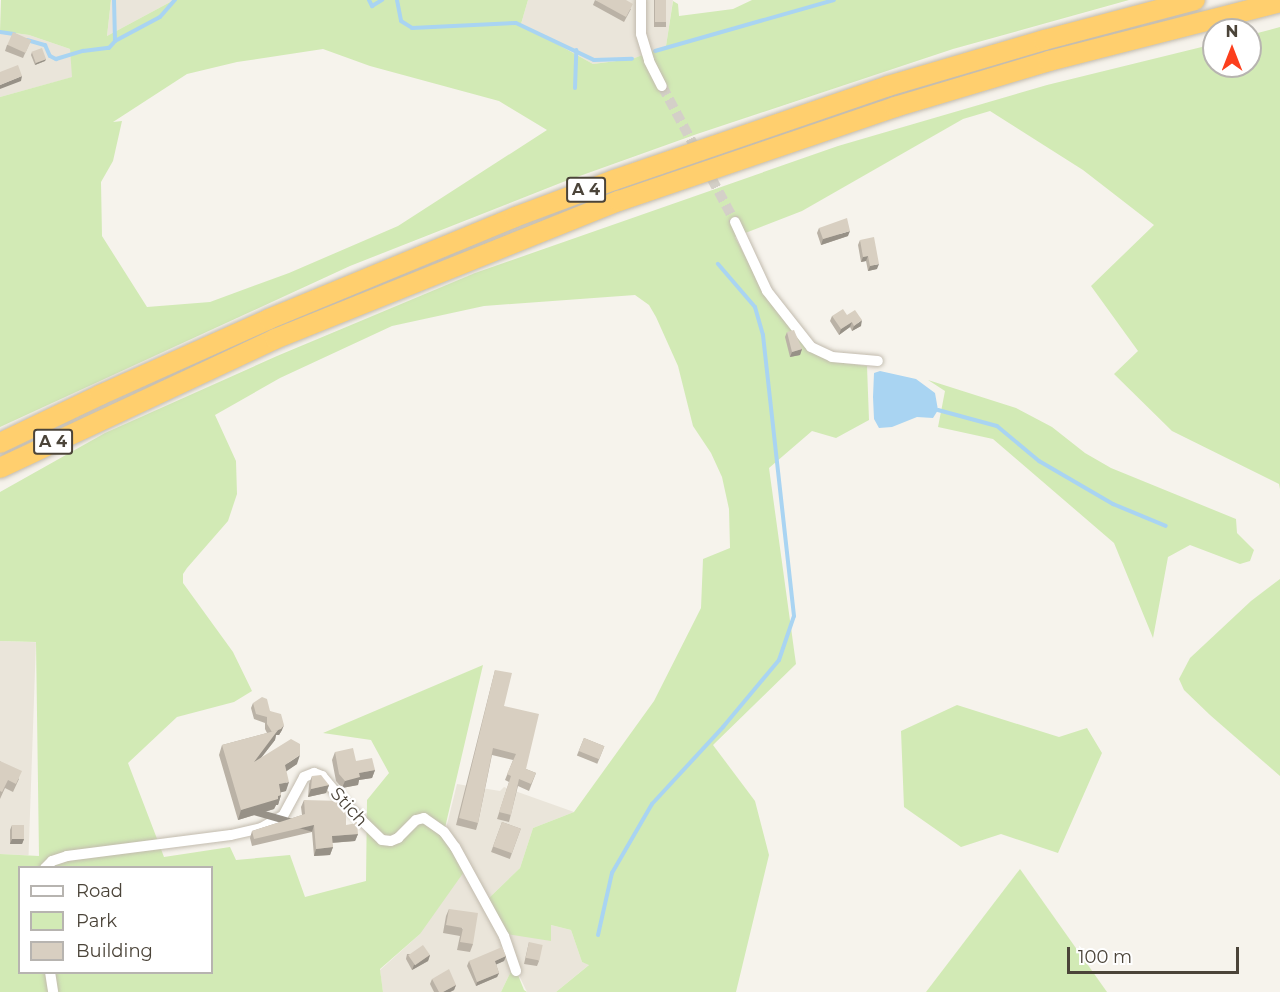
<!DOCTYPE html>
<html>
<head>
<meta charset="utf-8">
<style>
	body { margin:0 }
	#map { position:relative; width:1280px; height:992px; overflow:hidden; background:#f6f3ec; font-family:Montserrat,sans-serif }
	div>[style] { position:absolute }
	.residential>* { inset:0; background:#eae5da; transform-origin:0 0 }
	.green>* { inset:0; background:#d2eab5 }
	.water>* { inset:0; background:#a9d4f2 }
	.stream>* { height:4px; margin:-2px; padding:0 2px; transform-origin:2px; border-radius:2px; background:#a9d4f2 }
	.street-tunnel>* { height:10px; margin-top:-5px; transform-origin:0; background:repeating-linear-gradient(90deg,#d4d0c8 0 10px,transparent 0 15px) }
	.roads { filter:drop-shadow(0 0 2px #c2bbae) drop-shadow(0 0 2px #c2bbae) }
	.street>* { height:10px; margin:-5px; padding:0 5px; transform-origin:5px; border-radius:5px; background:#fff }
	.highway>* { height:20px; margin:-10px; padding:0 10px; transform-origin:10px; border-radius:10px; background:#ffcf6e }
	.wall>* { inset:0; background:#bab2a6; transform-origin:0 0 }
	.shaded-wall>* { inset:0; background:#979187; transform-origin:0 0 }
	.building>* { inset:0; background:#d8cfc1; transform-origin:0 0 }
	span { translate:-50% -50%; white-space:nowrap; text-align:center; line-height:1.15; -webkit-text-stroke:4.5px #fff; paint-order:stroke }
	.shield-label span { padding:2px 4px; background:#fff; border:2px solid; border-radius:4px; -webkit-text-stroke-width:0 }
	.shield-label { font-size:16px; color:#4b4439; font-weight:700 }
	.street-label { font-size:18px; color:#4b4439 }
	.legend { position:absolute; left:18px; top:866px; width:195px; height:108px; box-sizing:border-box; background:#fff; border:2px solid #b7b4b0; margin:0; padding:8px 10px; list-style:none; font-size:18px; color:#4b4439 }
	.legend li { display:flex; align-items:center; gap:12px; height:30px }
	.legend b { width:30px; border:2px solid #b7b4b0 }
	.north { position:absolute; left:1202px; top:18px; width:60px; height:60px; box-sizing:border-box; background:#fff; border:2px solid #b7b4b0; border-radius:50%; rotate:0deg; font-size:16px; font-weight:700; line-height:24px; text-align:center; color:#4b4439 }
	.north::after { content:''; display:block; margin:auto; width:21px; height:27px; background:#fc3f1d; clip-path:polygon(50% 0,100% 100%,50% 72%,0 100%) }
	.scale { position:absolute; left:1067px; top:947px; width:172px; height:27px; box-sizing:border-box; border:3px solid #4b4439; border-top:0; padding-left:8px; font-size:18px; line-height:21px; white-space:nowrap; color:#4b4439; -webkit-text-stroke:4px #fff; paint-order:stroke }
</style>
</head>
<body>
<div id="map">
	<div class="residential">
		<i style="clip-path:polygon(111px 0,174px 0,107px 36px)"></i>
		<i style="clip-path:polygon(528px 0,673px 0,666px 46px,632px 59px,593px 64px,521px 24px)"></i>
		<i style="clip-path:polygon(0 31px,29px 35px,70px 49px,73px 77px,0 97px)"></i>
		<i style="left:0;top:641px;width:36px;height:213px;rotate:2deg"></i>
		<i style="clip-path:polygon(457px 784px,500px 791px,504px 787px,574px 812px,533px 828px,520px 868px,490px 897px,551px 940px,551px 925px,571px 930px,582px 962px,590px 964px,556px 992px,527px 992px,514px 965px,501px 992px,383px 992px,380px 970px,420px 934px)"></i>
	</div>
	<div class="green">
		<i style="clip-path:polygon(evenodd,1px 0,111px 0,107px 36px,174px 0,528px 0,521px 24px,593px 64px,632px 59px,666px 46px,673px 1px,678px 4px,679px 16px,733px 9px,752px 0,1129px 0,953px 49px,697px 134px,563px 182px,350px 266px,0 427px,0 97px,72px 77px,70px 49px,29px 35px,0 31px,1px 0,323px 49px,370px 66px,499px 101px,547px 130px,398px 226px,289px 273px,210px 302px,147px 307px,102px 236px,101px 182px,113px 161px,122px 121px,113px 122px,187px 74px,237px 62px,323px 49px)"></i>
		<i style="clip-path:polygon(evenodd,1280px 27px,1280px 489px,1279px 484px,1172px 431px,1114px 374px,1138px 351px,1091px 286px,1154px 225px,1083px 170px,990px 111px,963px 119px,802px 211px,735px 237px,763px 290px,828px 361px,867px 366px,869px 420px,836px 438px,812px 431px,769px 468px,796px 664px,713px 745px,755px 801px,769px 855px,736px 992px,556px 992px,589px 965px,582px 962px,571px 930px,551px 925px,551px 941px,507px 934px,489px 903px,490px 897px,520px 868px,533px 828px,574px 812px,654px 701px,701px 608px,703px 559px,730px 548px,729px 509px,722px 477px,711px 453px,693px 426px,678px 366px,656px 317px,649px 305px,635px 295px,484px 306px,392px 326px,280px 378px,215px 415px,236px 461px,237px 494px,228px 521px,187px 568px,183px 574px,183px 583px,233px 652px,252px 691px,234px 702px,177px 717px,128px 763px,164px 857px,230px 847px,236px 860px,290px 855px,305px 897px,366px 881px,367px 800px,389px 773px,371px 740px,323px 733px,483px 665px,444px 832px,466px 869px,420px 934px,380px 969px,383px 992px,0 992px,0 854px,39px 856px,36px 642px,0 641px,0 492px,105px 433px,277px 356px,475px 273px,838px 146px,1047px 85px,1214px 44px,1214px 66px,1250px 66px,1250px 35px,1280px 27px,20px 868px,212px 868px,212px 972px,20px 972px,20px 868px)"></i>
		<i style="clip-path:polygon(928px 380px,1016px 408px,1052px 427px,1085px 453px,1111px 468px,1236px 519px,1237px 533px,1254px 550px,1250px 561px,1240px 564px,1190px 545px,1168px 557px,1153px 638px,1114px 543px,993px 439px,938px 427px,945px 391px)"></i>
		<i style="clip-path:polygon(1280px 579px,1280px 776px,1210px 715px,1184px 690px,1179px 679px,1190px 658px,1251px 601px)"></i>
		<i style="clip-path:polygon(957px 705px,1059px 737px,1087px 728px,1102px 753px,1058px 853px,1001px 834px,961px 847px,904px 807px,901px 731px)"></i>
		<i style="clip-path:polygon(1020px 869px,1107px 992px,926px 992px)"></i>
		<i style="clip-path:polygon(514px 965px,524px 990px,527px 992px,501px 992px)"></i>
	</div>
	<div class="water">
		<i style="clip-path:polygon(880px 371px,916px 379px,935px 393px,938px 410px,933px 418px,917px 417px,892px 427px,879px 428px,874px 419px,873px 397px,874px 373px)"></i>
	</div>
	<div class="stream">
		<i style="left:114px;top:0;width:41px;rotate:88.6deg"></i>
		<i style="left:369px;top:0;width:7px;rotate:63deg"></i>
		<i style="left:372px;top:6px;width:12px;rotate:-31deg"></i>
		<i style="left:397px;top:0;width:21px;rotate:79deg"></i>
		<i style="left:401px;top:21px;width:13px;rotate:32deg"></i>
		<i style="left:412px;top:28px;width:104px;rotate:-2.8deg"></i>
		<i style="left:516px;top:23px;width:86px;rotate:25.4deg"></i>
		<i style="left:594px;top:60px;width:38px;rotate:-2deg"></i>
		<i style="left:0;top:32px;width:14px;rotate:8deg"></i>
		<i style="left:27px;top:40px;width:19px;rotate:16deg"></i>
		<i style="left:45px;top:45px;width:12px;rotate:66deg"></i>
		<i style="left:50px;top:56px;width:7px;rotate:27deg"></i>
		<i style="left:56px;top:59px;width:28px;rotate:-17deg"></i>
		<i style="left:83px;top:51px;width:26px;rotate:-7deg"></i>
		<i style="left:109px;top:48px;width:9px;rotate:-49deg"></i>
		<i style="left:115px;top:41px;width:51px;rotate:-28.1deg"></i>
		<i style="left:160px;top:17px;width:23px;rotate:-49deg"></i>
		<i style="left:655px;top:51px;width:186px;rotate:-15.9deg"></i>
		<i style="left:575px;top:88px;width:38px;rotate:-88deg"></i>
		<i style="left:938px;top:410px;width:61px;rotate:15.2deg"></i>
		<i style="left:997px;top:426px;width:55px;rotate:39.8deg"></i>
		<i style="left:1039px;top:461px;width:86px;rotate:30.2deg"></i>
		<i style="left:1113px;top:504px;width:57px;rotate:22.5deg"></i>
		<i style="left:598px;top:935px;width:64px;rotate:-77.3deg"></i>
		<i style="left:612px;top:873px;width:80px;rotate:-59.9deg"></i>
		<i style="left:652px;top:804px;width:105px;rotate:-47.3deg"></i>
		<i style="left:723px;top:727px;width:87px;rotate:-50.1deg"></i>
		<i style="left:779px;top:660px;width:46px;rotate:-71.2deg"></i>
		<i style="left:794px;top:616px;width:283px;rotate:-96.3deg"></i>
		<i style="left:763px;top:335px;width:29px;rotate:-106deg"></i>
		<i style="left:755px;top:307px;width:57px;rotate:-130.7deg"></i>
	</div>
	<div class="street-tunnel">
		<i style="left:662px;top:86px;width:154px;rotate:61.8deg"></i>
	</div>
	<div class="roads">
		<div class="street">
			<i style="left:641px;top:0;width:34px;rotate:90deg"></i>
			<i style="left:641px;top:34px;width:28px;rotate:73deg"></i>
			<i style="left:649px;top:61px;width:28px;rotate:63deg"></i>
			<i style="left:735px;top:222px;width:76px;rotate:65.1deg"></i>
			<i style="left:767px;top:291px;width:71px;rotate:51.8deg"></i>
			<i style="left:811px;top:347px;width:23px;rotate:25deg"></i>
			<i style="left:832px;top:357px;width:46px;rotate:5deg"></i>
			<i style="left:45px;top:868px;width:10px;rotate:-45deg"></i>
			<i style="left:52px;top:861px;width:16px;rotate:-18deg"></i>
			<i style="left:67px;top:856px;width:165px;rotate:-7.3deg"></i>
			<i style="left:231px;top:835px;width:31px;rotate:-13deg"></i>
			<i style="left:261px;top:828px;width:25px;rotate:-29deg"></i>
			<i style="left:283px;top:816px;width:44px;rotate:-61.7deg"></i>
			<i style="left:304px;top:777px;width:11px;rotate:-22deg"></i>
			<i style="left:314px;top:773px;width:9px;rotate:21deg"></i>
			<i style="left:322px;top:776px;width:38px;rotate:50deg"></i>
			<i style="left:346px;top:805px;width:50px;rotate:44.2deg"></i>
			<i style="left:382px;top:840px;width:9px;rotate:6deg"></i>
			<i style="left:391px;top:841px;width:8px;rotate:-23deg"></i>
			<i style="left:398px;top:838px;width:25px;rotate:-45deg"></i>
			<i style="left:416px;top:820px;width:8px;rotate:-14deg"></i>
			<i style="left:424px;top:818px;width:24px;rotate:35deg"></i>
			<i style="left:444px;top:832px;width:19px;rotate:54deg"></i>
			<i style="left:455px;top:847px;width:102px;rotate:61.2deg"></i>
			<i style="left:504px;top:936px;width:37px;rotate:71deg"></i>
			<i style="left:50px;top:972px;width:20px;rotate:81deg"></i>
		</div>
		<div class="highway">
			<i style="left:0;top:443px;width:111px;rotate:-25.6deg"></i>
			<i style="left:100px;top:395px;width:185px;rotate:-24.2deg"></i>
			<i style="left:269px;top:319px;width:266px;rotate:-22.5deg"></i>
			<i style="left:515px;top:217px;width:106px;rotate:-20.5deg"></i>
			<i style="left:614px;top:180px;width:290px;rotate:-18.9deg"></i>
			<i style="left:888px;top:86px;width:163px;rotate:-16.4deg"></i>
			<i style="left:1044px;top:40px;width:156px;rotate:-14.8deg"></i>
			<i style="left:0;top:468px;width:304px;rotate:-25.1deg"></i>
			<i style="left:275px;top:339px;width:371px;rotate:-21.9deg"></i>
			<i style="left:619px;top:201px;width:292px;rotate:-18.8deg"></i>
			<i style="left:895px;top:107px;width:161px;rotate:-16.6deg"></i>
			<i style="left:1049px;top:61px;width:238px;rotate:-14.3deg"></i>
		</div>
	</div>
	<div class="wall">
		<i style="clip-path:polygon(595px 0,631px 9px,624px 22px,593px 5px)"></i>
		<i style="left:654px;top:0;width:12px;height:27px"></i>
		<i style="clip-path:polygon(31px 40px,23px 58px,5px 51px,7px 45px)"></i>
		<i style="clip-path:polygon(32px 52px,46px 59px,45px 61px,35px 65px,31px 55px)"></i>
		<i style="clip-path:polygon(819px 228px,848px 236px,821px 245px,817px 233px)"></i>
		<i style="clip-path:polygon(860px 240px,877px 269px,868px 271px,866px 261px,861px 262px,858px 245px)"></i>
		<i style="clip-path:polygon(847px 315px,861px 326px,852px 331px,850px 327px,839px 335px,830px 321px,832px 316px)"></i>
		<i style="clip-path:polygon(787px 332px,802px 349px,800px 355px,790px 357px,785px 337px)"></i>
		<i style="clip-path:polygon(495px 670px,504px 706px,526px 769px,536px 773px,529px 791px,518px 786px,509px 822px,497px 819px,509px 782px,505px 780px,513px 760px,492px 755px,478px 823px,476px 830px,456px 825px)"></i>
		<i style="clip-path:polygon(253px 703px,270px 711px,282px 730px,279px 735px,276px 735px,275px 740px,261px 758px,297px 764px,286px 771px,286px 791px,281px 792px,281px 795px,278px 805px,276px 805px,274px 809px,238px 820px,219px 755px,222px 745px,267px 733px,265px 729px,265px 723px,254px 719px,251px 708px)"></i>
		<i style="left:584px;top:738px;width:22px;height:19px;rotate:22deg"></i>
		<i style="clip-path:polygon(335px 752px,356px 761px,375px 770px,372px 778px,359px 780px,358px 785px,342px 788px,336px 781px,332px 760px)"></i>
		<i style="clip-path:polygon(0 761px,19px 779px,13px 792px,5px 788px,0 799px)"></i>
		<i style="clip-path:polygon(312px 776px,329px 785px,326px 793px,308px 797px,309px 784px)"></i>
		<i style="clip-path:polygon(304px 800px,343px 811px,346px 825px,358px 834px,355px 841px,332px 843px,333px 847px,330px 855px,314px 856px,312px 832px,252px 846px,250px 838px,252px 831px,302px 815px,301px 807px)"></i>
		<i style="left:502px;top:822px;width:20px;height:32px;rotate:20deg"></i>
		<i style="clip-path:polygon(12px 825px,24px 839px,22px 844px,10px 844px,10px 830px)"></i>
		<i style="clip-path:polygon(449px 909px,473px 944px,470px 952px,457px 950px,460px 936px,443px 933px,446px 916px)"></i>
		<i style="clip-path:polygon(529px 942px,539px 961px,537px 966px,524px 964px)"></i>
		<i style="clip-path:polygon(407px 954px,430px 955px,428px 961px,412px 970px,406px 959px)"></i>
		<i style="clip-path:polygon(506px 956px,504px 961px,496px 964px,499px 973px,497px 977px,476px 986px,467px 966px,469px 961px)"></i>
		<i style="clip-path:polygon(432px 979px,456px 985px,454px 990px,450px 992px,434px 992px,430px 984px)"></i>
	</div>
	<div class="shaded-wall">
		<i style="clip-path:polygon(46px 59px,45px 61px,35px 65px,36px 63px)"></i>
		<i style="clip-path:polygon(22px 76px,21px 81px,0 89px,0 85px)"></i>
		<i style="clip-path:polygon(850px 231px,848px 236px,821px 245px,823px 239px)"></i>
		<i style="clip-path:polygon(868px 256px,866px 261px,861px 262px,863px 257px)"></i>
		<i style="clip-path:polygon(879px 264px,877px 269px,868px 271px,870px 266px)"></i>
		<i style="clip-path:polygon(862px 320px,861px 326px,852px 331px,854px 326px)"></i>
		<i style="clip-path:polygon(852px 322px,850px 327px,839px 335px,841px 329px)"></i>
		<i style="clip-path:polygon(802px 349px,800px 355px,790px 357px,792px 352px)"></i>
		<i style="clip-path:polygon(284px 725px,282px 730px,279px 735px,276px 735px,275px 740px,250px 772px,254px 762px,270px 737px)"></i>
		<i style="clip-path:polygon(300px 755px,297px 764px,281px 775px,285px 765px)"></i>
		<i style="clip-path:polygon(375px 770px,372px 778px,359px 780px,358px 785px,342px 788px,345px 781px,359px 773px)"></i>
		<i style="clip-path:polygon(289px 782px,286px 791px,275px 794px,279px 784px)"></i>
		<i style="clip-path:polygon(329px 785px,326px 793px,308px 797px,311px 789px)"></i>
		<i style="clip-path:polygon(281px 795px,278px 805px,276px 805px,274px 809px,238px 820px,241px 810px)"></i>
		<i style="left:314px;top:825px;width:7px;height:62px;rotate:106deg"></i>
		<i style="clip-path:polygon(358px 834px,355px 841px,329px 843px,332px 836px)"></i>
		<i style="clip-path:polygon(12px 839px,24px 839px,22px 844px,10px 844px)"></i>
		<i style="clip-path:polygon(333px 847px,330px 855px,314px 856px,316px 849px)"></i>
		<i style="clip-path:polygon(430px 955px,428px 961px,412px 970px,414px 965px)"></i>
		<i style="clip-path:polygon(506px 956px,504px 961px,493px 966px,495px 961px)"></i>
		<i style="clip-path:polygon(499px 973px,497px 977px,476px 986px,477px 982px)"></i>
		<i style="clip-path:polygon(456px 985px,454px 990px,450px 992px,443px 992px)"></i>
	</div>
	<div class="building">
		<i style="clip-path:polygon(595px 0,626px 0,633px 4px,626px 17px)"></i>
		<i style="left:655px;top:0;width:11px;height:22px"></i>
		<i style="left:13px;top:32px;width:20px;height:14px;rotate:24deg"></i>
		<i style="left:42px;top:48px;width:12px;height:11px;rotate:70deg"></i>
		<i style="clip-path:polygon(18px 65px,22px 76px,0 85px,0 72px)"></i>
		<i style="clip-path:polygon(847px 218px,850px 231px,823px 239px,819px 228px)"></i>
		<i style="clip-path:polygon(874px 237px,879px 264px,870px 266px,868px 256px,863px 257px,860px 240px)"></i>
		<i style="clip-path:polygon(843px 309px,847px 315px,855px 310px,862px 320px,854px 326px,852px 322px,841px 329px,832px 316px)"></i>
		<i style="clip-path:polygon(794px 330px,802px 349px,792px 352px,787px 332px)"></i>
		<i style="clip-path:polygon(495px 670px,512px 673px,504px 706px,539px 714px,526px 769px,536px 773px,531px 784px,519px 779px,511px 815px,499px 812px,511px 776px,507px 774px,516px 754px,493px 748px,478px 823px,459px 818px)"></i>
		<i style="clip-path:polygon(262px 697px,267px 699px,270px 711px,281px 714px,284px 725px,281px 729px,272px 732px,267px 724px,267px 717px,256px 714px,253px 703px)"></i>
		<i style="clip-path:polygon(278px 730px,254px 762px,291px 739px,300px 744px,300px 755px,285px 765px,289px 782px,279px 784px,281px 795px,278px 796px,278px 799px,241px 810px,222px 745px)"></i>
		<i style="left:584px;top:738px;width:22px;height:14px;rotate:22deg"></i>
		<i style="clip-path:polygon(353px 748px,356px 761px,372px 758px,375px 770px,359px 773px,360px 777px,345px 781px,339px 774px,335px 752px)"></i>
		<i style="clip-path:polygon(0 761px,22px 771px,16px 784px,8px 780px,2px 792px,0 791px)"></i>
		<i style="clip-path:polygon(321px 775px,329px 785px,311px 789px,312px 776px)"></i>
		<i style="clip-path:polygon(304px 800px,342px 801px,343px 811px,346px 811px,346px 825px,357px 823px,358px 834px,332px 836px,333px 847px,316px 849px,314px 825px,254px 839px,252px 831px,305px 814px)"></i>
		<i style="left:502px;top:822px;width:20px;height:26px;rotate:20deg"></i>
		<i style="left:12px;top:825px;width:12px;height:14px"></i>
		<i style="clip-path:polygon(449px 909px,478px 913px,473px 944px,460px 942px,463px 928px,446px 925px)"></i>
		<i style="left:529px;top:942px;width:14px;height:16px;rotate:12deg"></i>
		<i style="left:423px;top:945px;width:12px;height:18px;rotate:55deg"></i>
		<i style="clip-path:polygon(502px 947px,506px 956px,495px 961px,499px 973px,477px 982px,469px 961px)"></i>
		<i style="clip-path:polygon(449px 969px,456px 985px,443px 992px,439px 992px,432px 979px)"></i>
	</div>
	<div class="shield-label">
		<span style="left:586px;top:190px">A 4</span>
		<span style="left:53px;top:442px">A 4</span>
	</div>
	<div class="street-label">
		<span style="left:349px;top:807px;rotate:48deg">Stich</span>
	</div>
	<ul class="legend">
	<li><b style="height:8px;background:#fff"></b>Road</li>
	<li><b style="height:16px;background:#d2eab5"></b>Park</li>
	<li><b style="height:16px;background:#d8cfc1"></b>Building</li>
	</ul>
	<div class="north">N</div>
	<div class="scale">100 m</div>
</div>
</body>
</html>
